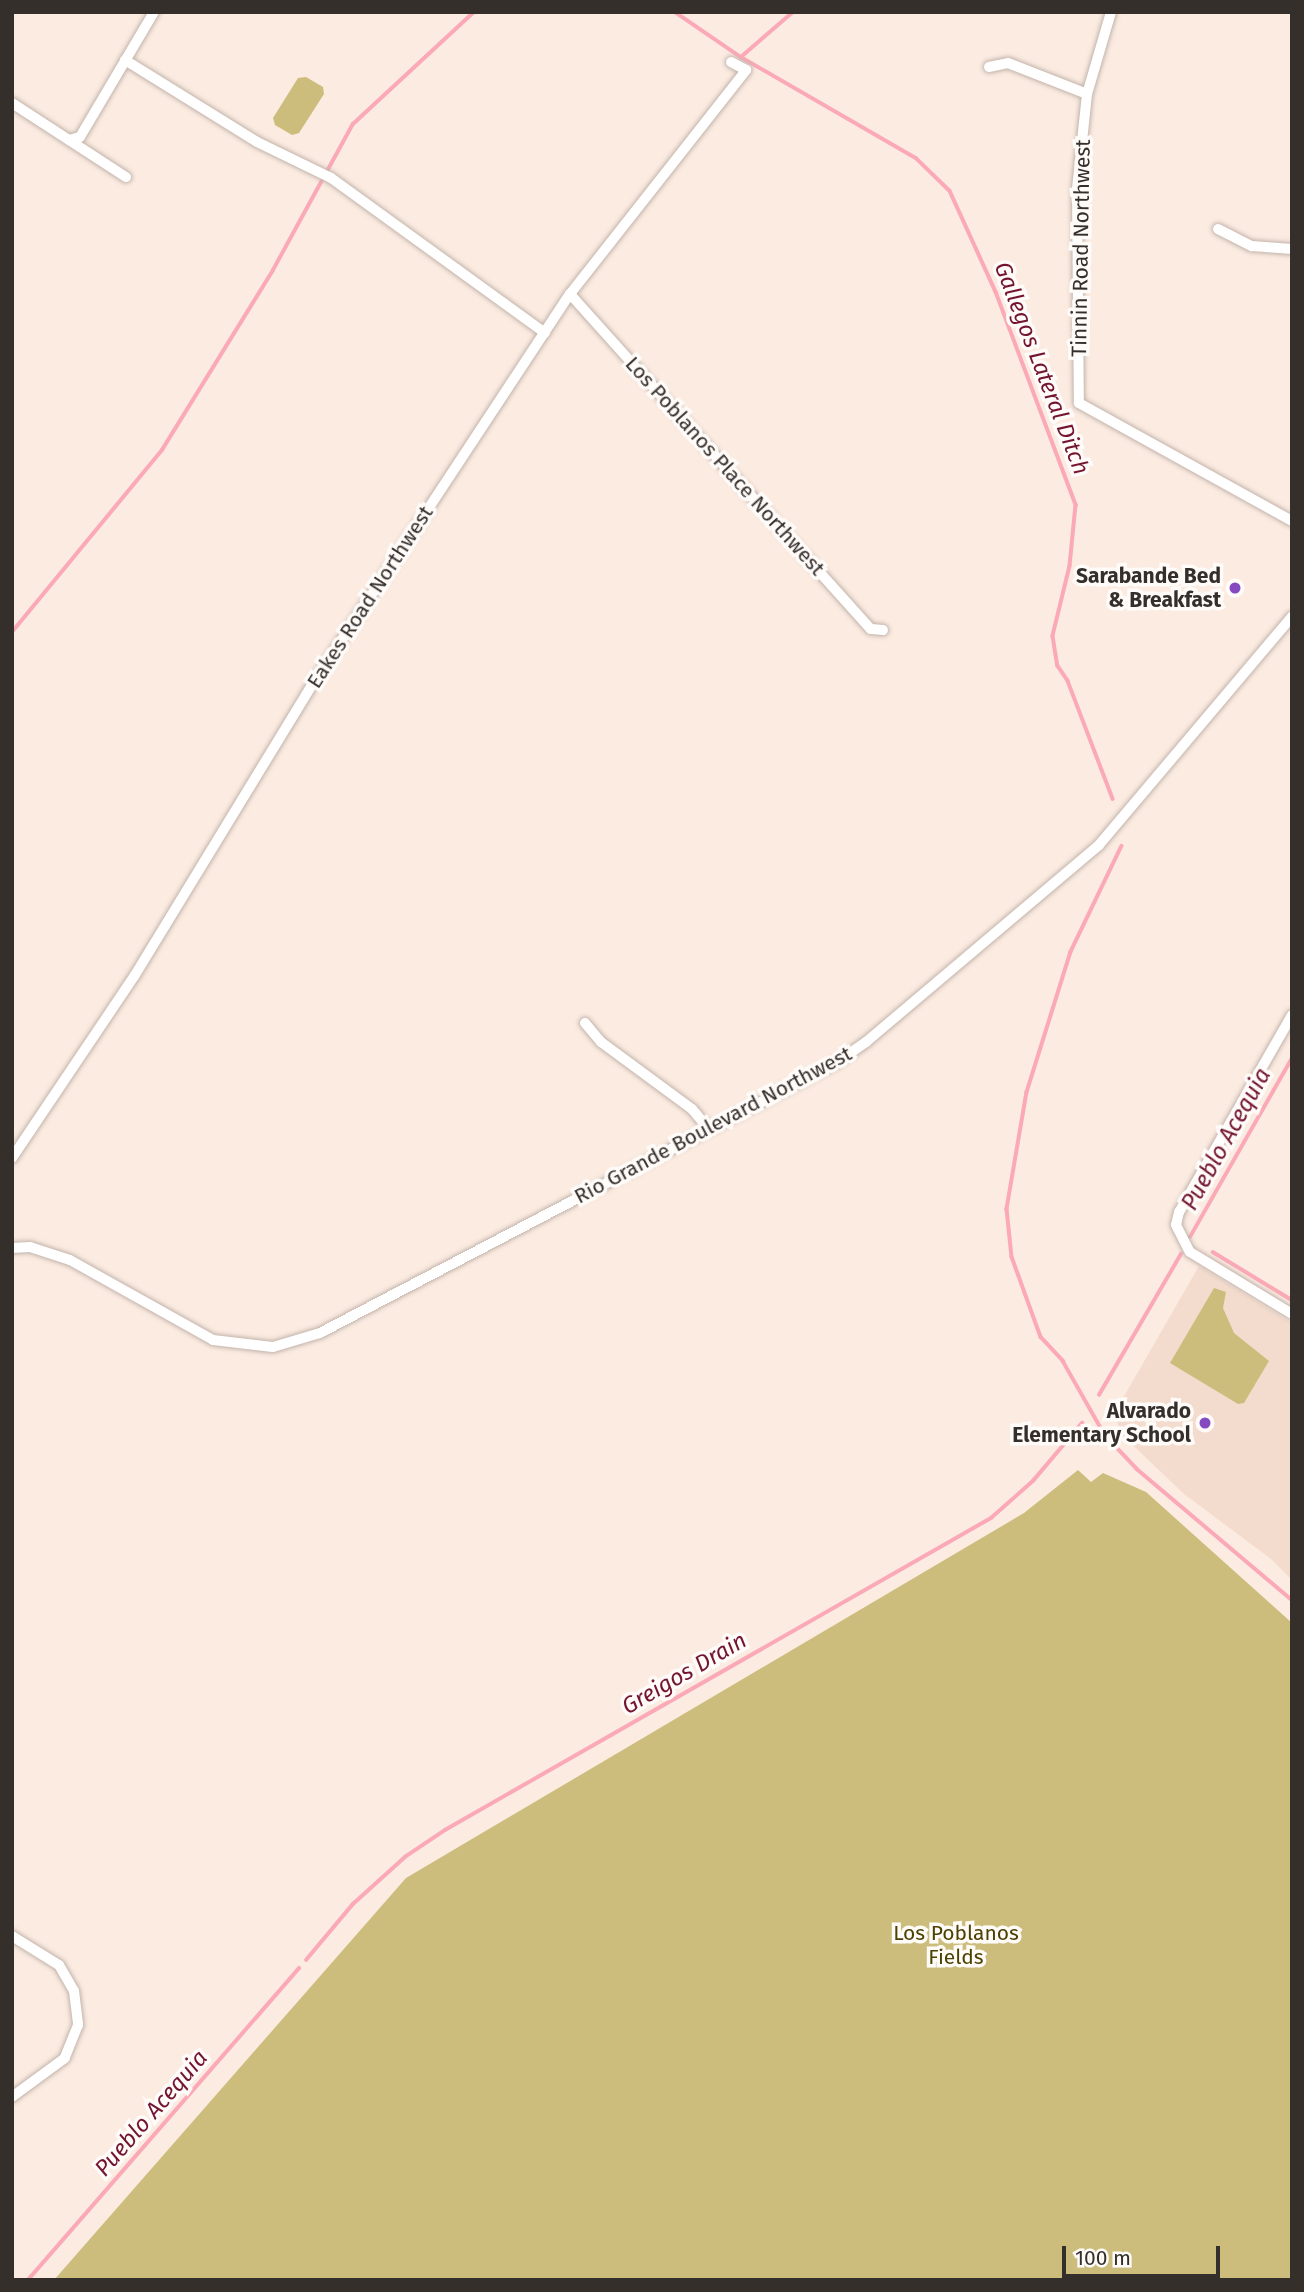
<!DOCTYPE html>
<html>
<head>
<meta charset="utf-8">
<style>
	body { margin:0 }
	#map { position:relative; width:1304px; height:2292px; overflow:hidden; background:#fbebe1; font-family:"Fira Sans",sans-serif }
	div>[style] { position:absolute }
	.built>* { inset:0; background:#f3dcce }
	.green>* { inset:0; background:#ccbd7c }
	.stream>* { height:3.5px; margin:-1.75px; padding:0 1.75px; transform-origin:1.75px; border-radius:1.75px; background:#fba9b6 }
	.roads { filter:drop-shadow(0 0 2px #c3b4ab) drop-shadow(0 0 2px #c3b4ab) }
	.minor>* { height:10px; margin:-5px; padding:0 5px; transform-origin:5px; border-radius:5px; background:#fff }
	.dots>* { width:19px; height:19px; translate:-50% -50%; box-sizing:border-box; border:4px solid #fefbf9; border-radius:50% }
	span { translate:-50% -50%; white-space:nowrap; text-align:center; line-height:1.15; -webkit-text-stroke:7px #fefbf9; paint-order:stroke }
	.street-label { font-size:21px; color:#352f2c }
	.poi-label { font-size:21px; color:#352f2c; font-weight:700 }
	.right { translate:-100% -50%; text-align:right }
	.park-label { font-size:21px; color:#4d4102 }
	.water-label { font-size:23px; color:#731531; font-style:italic }
	.frame { position:absolute; inset:0; border:14px solid #352f2c; pointer-events:none }
	.scale { position:absolute; left:1062px; top:2246px; width:158px; height:32px; box-sizing:border-box; border:4px solid #352f2c; border-top:0; padding-left:9px; font-size:21px; line-height:24px; white-space:nowrap; color:#352f2c; -webkit-text-stroke:5px #fefbf9; paint-order:stroke }
</style>
</head>
<body>
<div id="map">
	<div class="built">
		<i style="clip-path:polygon(1199px 1266px,1292px 1323px,1292px 1580px,1271px 1559px,1184px 1494px,1120px 1433px,1115px 1412px)"></i>
	</div>
	<div class="green">
		<i style="clip-path:polygon(306px 77px,323px 87px,324px 94px,299px 133px,292px 135px,275px 125px,273px 118px,298px 78px)"></i>
		<i style="clip-path:polygon(1214px 1288px,1226px 1292px,1223px 1308px,1234px 1333px,1269px 1361px,1244px 1403px,1238px 1404px,1170px 1363px)"></i>
		<i style="clip-path:polygon(1078px 1470px,1091px 1482px,1103px 1473px,1146px 1492px,1292px 1623px,1292px 2280px,54px 2280px,406px 1878px,1024px 1513px)"></i>
	</div>
	<div class="stream">
		<i style="left:675px;top:12px;width:80px;rotate:34.3deg"></i>
		<i style="left:741px;top:57px;width:202px;rotate:30deg"></i>
		<i style="left:916px;top:158px;width:47px;rotate:44.1deg"></i>
		<i style="left:950px;top:191px;width:111px;rotate:65.5deg"></i>
		<i style="left:996px;top:292px;width:228px;rotate:69.4deg"></i>
		<i style="left:1076px;top:505px;width:61px;rotate:95.6deg"></i>
		<i style="left:1070px;top:566px;width:72px;rotate:103.7deg"></i>
		<i style="left:1053px;top:636px;width:30px;rotate:81deg"></i>
		<i style="left:1058px;top:666px;width:18px;rotate:56deg"></i>
		<i style="left:1068px;top:681px;width:126px;rotate:69.1deg"></i>
		<i style="left:741px;top:57px;width:69px;rotate:-40.9deg"></i>
		<i style="left:12px;top:632px;width:236px;rotate:-50.5deg"></i>
		<i style="left:162px;top:450px;width:211px;rotate:-58.3deg"></i>
		<i style="left:273px;top:270px;width:166px;rotate:-61.3deg"></i>
		<i style="left:353px;top:124px;width:165px;rotate:-42.8deg"></i>
		<i style="left:1122px;top:846px;width:118px;rotate:115.7deg"></i>
		<i style="left:1071px;top:952px;width:147px;rotate:107.4deg"></i>
		<i style="left:1027px;top:1092px;width:119px;rotate:99.7deg"></i>
		<i style="left:1007px;top:1209px;width:48px;rotate:84.1deg"></i>
		<i style="left:1012px;top:1257px;width:85px;rotate:70.1deg"></i>
		<i style="left:1041px;top:1337px;width:33px;rotate:47deg"></i>
		<i style="left:1063px;top:1361px;width:85px;rotate:60.4deg"></i>
		<i style="left:1105px;top:1435px;width:47px;rotate:46.7deg"></i>
		<i style="left:1137px;top:1469px;width:203px;rotate:40.2deg"></i>
		<i style="left:1190px;top:1237px;width:206px;rotate:-60.3deg"></i>
		<i style="left:1213px;top:1252px;width:92px;rotate:31.3deg"></i>
		<i style="left:1099px;top:1395px;width:163px;rotate:-59.8deg"></i>
		<i style="left:306px;top:1960px;width:73px;rotate:-50deg"></i>
		<i style="left:353px;top:1904px;width:70px;rotate:-42.1deg"></i>
		<i style="left:405px;top:1857px;width:48px;rotate:-34deg"></i>
		<i style="left:445px;top:1830px;width:629px;rotate:-29.74deg"></i>
		<i style="left:991px;top:1518px;width:56px;rotate:-41.4deg"></i>
		<i style="left:1033px;top:1481px;width:76px;rotate:-49.8deg"></i>
		<i style="left:28px;top:2280px;width:413px;rotate:-49deg"></i>
	</div>
	<div class="roads">
		<div class="minor">
			<i style="left:1111px;top:12px;width:85px;rotate:106.3deg"></i>
			<i style="left:1087px;top:94px;width:96px;rotate:96deg"></i>
			<i style="left:1077px;top:189px;width:214px;rotate:89.5deg"></i>
			<i style="left:1079px;top:403px;width:244px;rotate:29deg"></i>
			<i style="left:125px;top:60px;width:155px;rotate:31.8deg"></i>
			<i style="left:257px;top:142px;width:82px;rotate:25.9deg"></i>
			<i style="left:331px;top:178px;width:264px;rotate:35.9deg"></i>
			<i style="left:989px;top:67px;width:19px;rotate:-12deg"></i>
			<i style="left:1008px;top:63px;width:85px;rotate:21.4deg"></i>
			<i style="left:12px;top:103px;width:136px;rotate:33deg"></i>
			<i style="left:69px;top:140px;width:11px;rotate:-15deg"></i>
			<i style="left:80px;top:137px;width:145px;rotate:-59.4deg"></i>
			<i style="left:1218px;top:229px;width:38px;rotate:27deg"></i>
			<i style="left:1252px;top:246px;width:40px;rotate:4.3deg"></i>
			<i style="left:570px;top:294px;width:450px;rotate:48.1deg"></i>
			<i style="left:871px;top:629px;width:12px;rotate:5deg"></i>
			<i style="left:1292px;top:1015px;width:227px;rotate:119.8deg"></i>
			<i style="left:1179px;top:1212px;width:13px;rotate:103deg"></i>
			<i style="left:1176px;top:1225px;width:30px;rotate:63deg"></i>
			<i style="left:1190px;top:1252px;width:119px;rotate:31.3deg"></i>
			<i style="left:585px;top:1023px;width:25px;rotate:50deg"></i>
			<i style="left:601px;top:1042px;width:113px;rotate:36.4deg"></i>
			<i style="left:692px;top:1109px;width:26px;rotate:50deg"></i>
			<i style="left:12px;top:1158px;width:220px;rotate:-56.1deg"></i>
			<i style="left:135px;top:975px;width:343px;rotate:-58.6deg"></i>
			<i style="left:314px;top:682px;width:465px;rotate:-56.6deg"></i>
			<i style="left:570px;top:294px;width:285px;rotate:-51.8deg"></i>
			<i style="left:746px;top:70px;width:17px;rotate:-152deg"></i>
			<i style="left:12px;top:1248px;width:18px;rotate:-3deg"></i>
			<i style="left:30px;top:1247px;width:42px;rotate:18deg"></i>
			<i style="left:70px;top:1260px;width:164px;rotate:29.2deg"></i>
			<i style="left:213px;top:1340px;width:60px;rotate:6.7deg"></i>
			<i style="left:273px;top:1347px;width:49px;rotate:-16.6deg"></i>
			<i style="left:320px;top:1333px;width:582px;rotate:-27.62deg"></i>
			<i style="left:836px;top:1063px;width:37px;rotate:-35deg"></i>
			<i style="left:866px;top:1042px;width:305px;rotate:-40.2deg"></i>
			<i style="left:1099px;top:845px;width:299px;rotate:-49.8deg"></i>
			<i style="left:12px;top:1936px;width:55px;rotate:31.7deg"></i>
			<i style="left:59px;top:1965px;width:30px;rotate:60deg"></i>
			<i style="left:74px;top:1991px;width:34px;rotate:83deg"></i>
			<i style="left:78px;top:2025px;width:35px;rotate:112deg"></i>
			<i style="left:65px;top:2058px;width:66px;rotate:143.7deg"></i>
		</div>
	</div>
	<div class="dots">
		<i style="left:1235px;top:588px;background:#854ac0"></i>
		<i style="left:1205px;top:1423px;background:#854ac0"></i>
	</div>
	<div class="street-label">
		<span style="left:1081px;top:248px;rotate:-89deg">Tinnin Road Northwest</span>
		<span style="left:725px;top:466px;rotate:48deg">Los Poblanos Place Northwest</span>
		<span style="left:370px;top:597px;rotate:-57deg">Eakes Road Northwest</span>
		<span style="left:713px;top:1125px;rotate:-28deg">Rio Grande Boulevard Northwest</span>
	</div>
	<div class="poi-label">
		<span class="right" style="left:1221px;top:588px">Sarabande Bed<br>&amp; Breakfast</span>
		<span class="right" style="left:1191px;top:1423px">Alvarado<br>Elementary School</span>
	</div>
	<div class="park-label">
		<span style="left:956px;top:1945px">Los Poblanos<br>Fields</span>
	</div>
	<div class="water-label">
		<span style="left:1042px;top:368px;rotate:69deg">Gallegos Lateral Ditch</span>
		<span style="left:1226px;top:1139px;rotate:-61deg">Pueblo Acequia</span>
		<span style="left:684px;top:1673px;rotate:-30deg">Greigos Drain</span>
		<span style="left:151px;top:2113px;rotate:-49deg">Pueblo Acequia</span>
	</div>
	<div class="frame"></div>
	<div class="scale">100 m</div>
</div>
</body>
</html>
